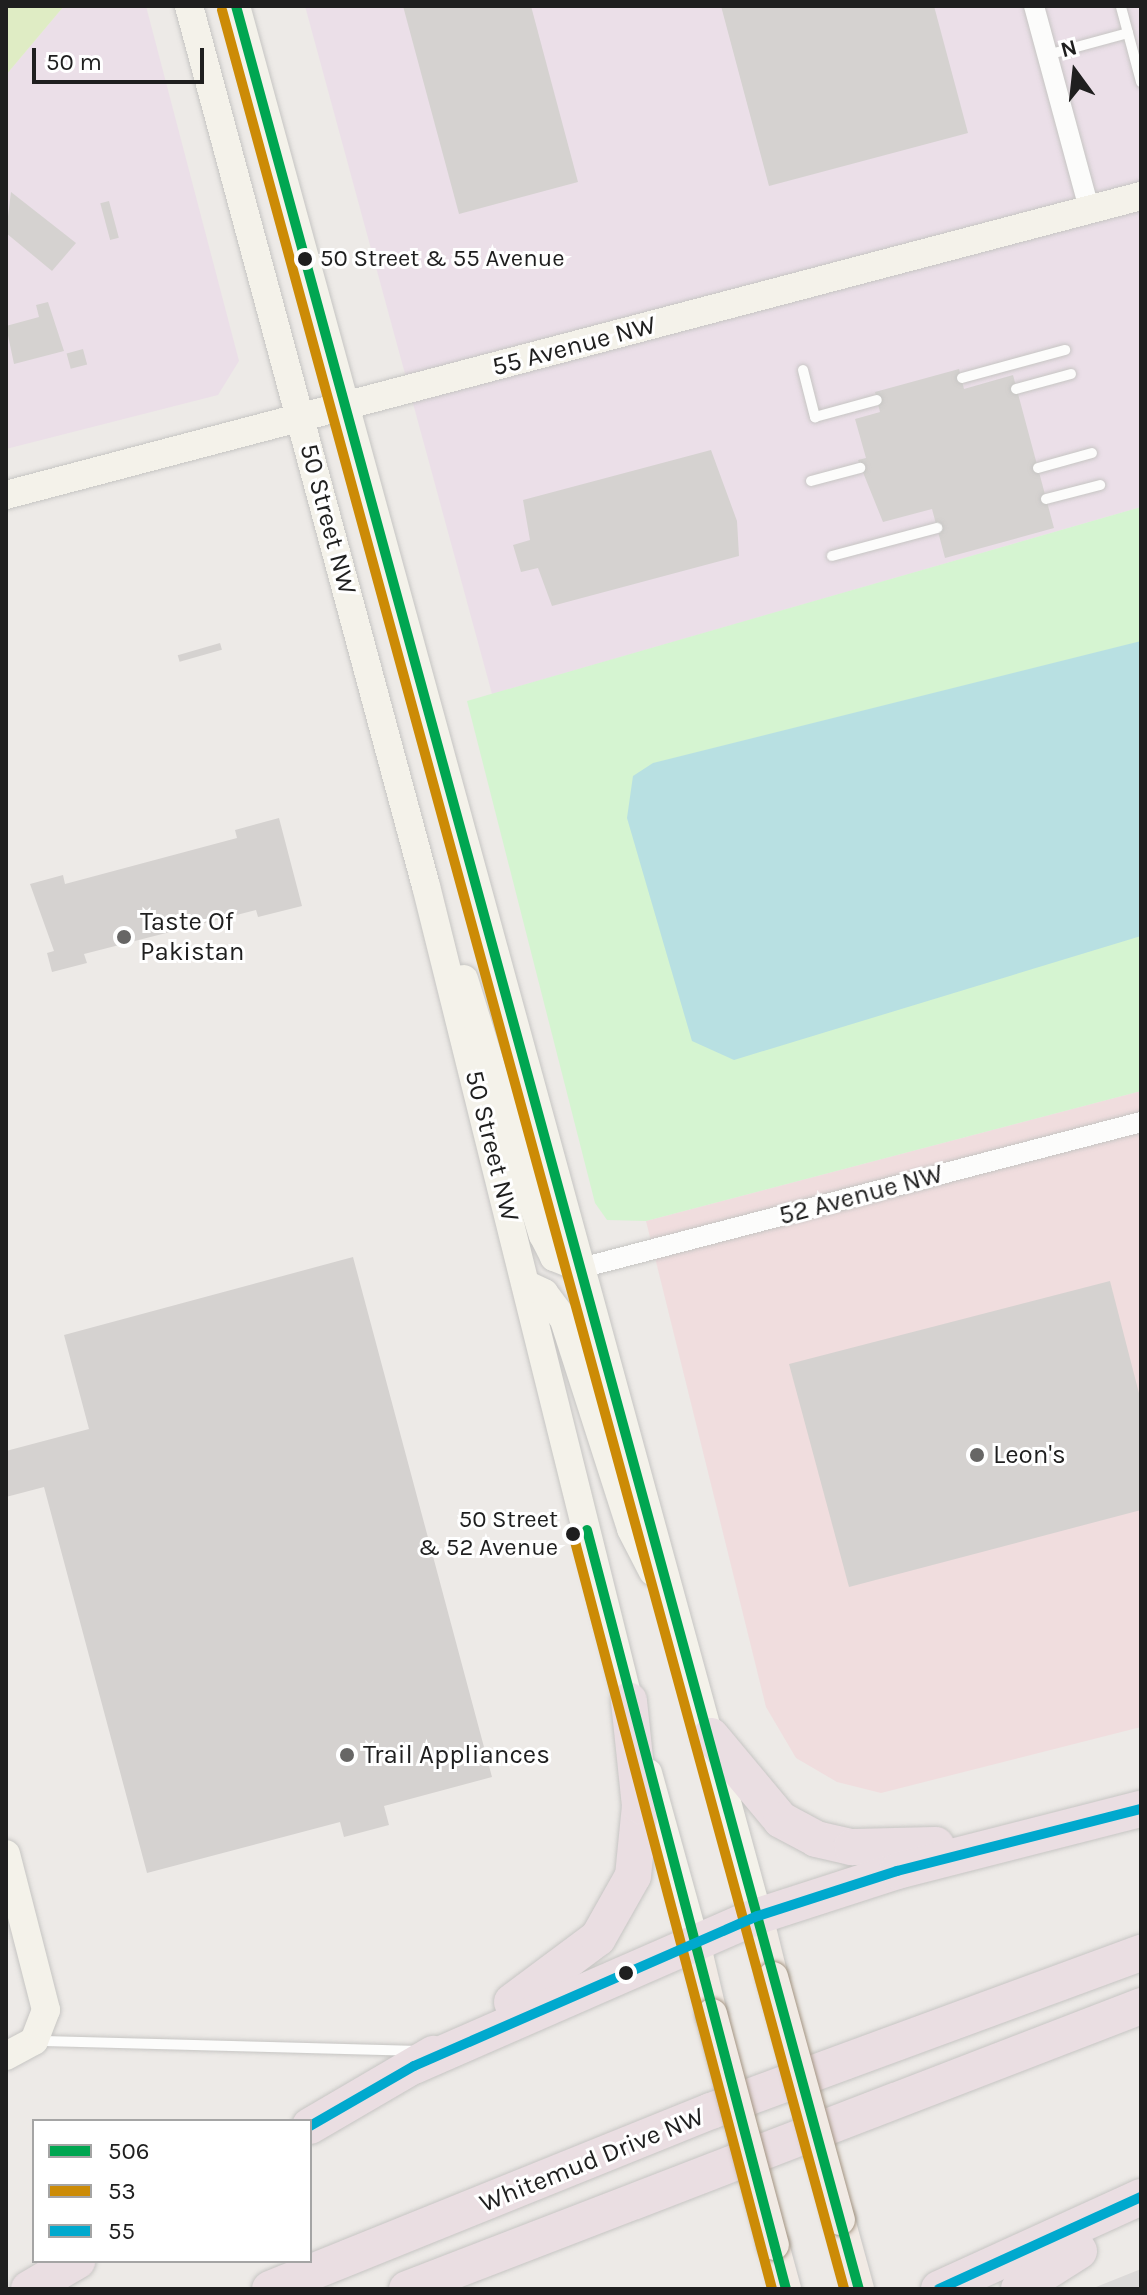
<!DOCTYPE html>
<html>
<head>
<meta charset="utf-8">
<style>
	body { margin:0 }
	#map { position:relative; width:1147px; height:2295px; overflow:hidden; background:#edeae7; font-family:Karla,sans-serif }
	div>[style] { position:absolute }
	.residential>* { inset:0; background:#dcdad9 }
	.commercial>* { inset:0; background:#f0ddde }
	.industrial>* { inset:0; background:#ebdfe8 }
	.grass>* { inset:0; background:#dfecc4 }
	.park>* { inset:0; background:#d5f4d1 }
	.water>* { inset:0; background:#b8e0e2 }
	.building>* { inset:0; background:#d5d2d0; transform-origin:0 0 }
	.roads { filter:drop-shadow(0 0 2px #c6c5c3) drop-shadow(0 0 2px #c6c5c3) }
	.lane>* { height:10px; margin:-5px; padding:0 5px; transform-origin:5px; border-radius:5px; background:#fcfcfb }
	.street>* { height:20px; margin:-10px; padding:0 10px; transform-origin:10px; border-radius:10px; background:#fcfcfb }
	.secondary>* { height:28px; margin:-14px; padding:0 14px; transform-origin:14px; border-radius:14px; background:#f4f2ea }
	.primary>* { height:30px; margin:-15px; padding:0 15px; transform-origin:15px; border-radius:15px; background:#f1eae4 }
	.highway>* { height:36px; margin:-18px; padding:0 18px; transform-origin:18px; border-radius:18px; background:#eadee2 }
	.bridges { filter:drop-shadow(0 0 2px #a49583) drop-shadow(0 0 2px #a49583) }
	.primary-bridge>* { height:30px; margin:-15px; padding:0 15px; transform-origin:15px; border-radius:15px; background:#f1eae4 }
	.bus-1>* { height:10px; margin:-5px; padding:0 5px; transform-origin:5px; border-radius:5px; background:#00a651 }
	.bus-2>* { height:10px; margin:-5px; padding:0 5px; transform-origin:5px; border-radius:5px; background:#cc8b06 }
	.bus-3>* { height:10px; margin:-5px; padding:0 5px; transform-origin:5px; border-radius:5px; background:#00a9ce }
	.dots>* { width:22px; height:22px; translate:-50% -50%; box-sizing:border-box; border:4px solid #fff; border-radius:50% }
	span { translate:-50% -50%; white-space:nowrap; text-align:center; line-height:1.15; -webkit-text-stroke:6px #fff; paint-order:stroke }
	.bus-label { font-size:24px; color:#1f1f1f }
	.left { translate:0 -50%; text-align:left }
	.right { translate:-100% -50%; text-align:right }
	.street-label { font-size:26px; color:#1f1f1f }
	.poi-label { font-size:26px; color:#1f1f1f }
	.frame { position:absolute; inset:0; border:8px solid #1f1f1f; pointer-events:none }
	.legend { position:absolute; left:32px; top:2119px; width:280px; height:144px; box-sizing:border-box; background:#fff; border:2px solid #a5a5a5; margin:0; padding:10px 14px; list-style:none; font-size:24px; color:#1f1f1f }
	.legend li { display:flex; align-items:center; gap:16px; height:40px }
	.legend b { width:40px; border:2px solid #a5a5a5 }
	.north { position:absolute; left:1035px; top:32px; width:80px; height:80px; -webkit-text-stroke:6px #fff; paint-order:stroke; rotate:345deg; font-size:22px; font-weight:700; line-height:32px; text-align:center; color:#1f1f1f }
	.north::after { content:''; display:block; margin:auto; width:28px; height:36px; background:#1f1f1f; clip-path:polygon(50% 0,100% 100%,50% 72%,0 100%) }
	.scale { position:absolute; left:32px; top:48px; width:172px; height:36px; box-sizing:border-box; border:4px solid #1f1f1f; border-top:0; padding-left:10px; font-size:24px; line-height:28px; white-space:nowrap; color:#1f1f1f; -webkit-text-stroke:6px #fff; paint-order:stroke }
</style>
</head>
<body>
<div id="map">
	<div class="residential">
		<i style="clip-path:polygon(1141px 2269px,1141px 2289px,1091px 2289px)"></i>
	</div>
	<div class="commercial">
		<i style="clip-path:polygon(1141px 1091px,1141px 1727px,881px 1793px,837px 1782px,796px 1758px,766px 1707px,646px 1221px)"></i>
	</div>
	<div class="industrial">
		<i style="clip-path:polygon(64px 6px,146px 6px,239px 361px,218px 395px,6px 449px,6px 75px)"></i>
		<i style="clip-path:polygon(305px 6px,1141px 6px,1141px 507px,492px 694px)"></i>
	</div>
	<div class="grass">
		<i style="clip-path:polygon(6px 6px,64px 6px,6px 75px)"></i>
	</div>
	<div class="park">
		<i style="clip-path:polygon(1141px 507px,1141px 1091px,646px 1221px,607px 1220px,595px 1203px,467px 701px)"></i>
	</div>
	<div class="water">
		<i style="clip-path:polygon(1141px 641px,1141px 936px,734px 1060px,692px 1041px,627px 818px,633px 776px,653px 763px)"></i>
	</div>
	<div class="building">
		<i style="clip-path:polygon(403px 6px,531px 6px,578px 182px,459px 214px)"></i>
		<i style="clip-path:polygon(721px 6px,934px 6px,968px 133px,769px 186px)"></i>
		<i style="clip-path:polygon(11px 192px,76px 243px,52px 271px,6px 233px)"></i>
		<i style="left:109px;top:201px;width:38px;height:9px;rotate:75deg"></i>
		<i style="clip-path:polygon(48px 302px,64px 351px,14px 364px,6px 326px,39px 317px,36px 305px)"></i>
		<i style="left:83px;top:349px;width:16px;height:17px;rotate:75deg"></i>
		<i style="clip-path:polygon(959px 369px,964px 389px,1013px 375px,1054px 528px,945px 558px,932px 509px,883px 522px,858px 460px,866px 458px,855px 419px,880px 412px,875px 392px)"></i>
		<i style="clip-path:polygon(711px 450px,737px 521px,739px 556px,552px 606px,538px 568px,521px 572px,513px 545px,530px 540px,523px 500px)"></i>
		<i style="left:220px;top:643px;width:7px;height:44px;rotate:74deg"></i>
		<i style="clip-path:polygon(279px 818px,302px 906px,258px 917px,256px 910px,84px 954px,87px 963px,52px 972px,47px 953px,54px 951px,30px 884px,63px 875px,65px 884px,237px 838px,235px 830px)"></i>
		<i style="clip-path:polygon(353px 1257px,492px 1777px,384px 1806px,389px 1825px,344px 1837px,340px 1822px,147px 1873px,44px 1487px,6px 1497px,6px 1451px,89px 1429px,64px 1335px)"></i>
		<i style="clip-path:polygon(1110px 1281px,1141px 1401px,1141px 1510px,849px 1587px,789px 1364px)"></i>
	</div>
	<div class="roads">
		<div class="lane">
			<i style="left:1128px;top:33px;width:51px;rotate:75.1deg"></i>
			<i style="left:1047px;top:55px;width:84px;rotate:-15.2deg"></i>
			<i style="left:1128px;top:33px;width:28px;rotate:-105deg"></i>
			<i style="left:803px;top:370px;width:49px;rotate:75.7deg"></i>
			<i style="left:815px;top:417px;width:64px;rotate:-15.3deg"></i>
			<i style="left:962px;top:378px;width:107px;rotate:-15.2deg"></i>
			<i style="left:1016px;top:389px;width:57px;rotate:-15.3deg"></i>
			<i style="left:1038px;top:468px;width:56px;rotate:-15.5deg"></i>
			<i style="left:811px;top:481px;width:51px;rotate:-14.9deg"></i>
			<i style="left:1046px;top:499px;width:56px;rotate:-14.5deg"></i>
			<i style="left:832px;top:556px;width:109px;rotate:-14.9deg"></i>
			<i style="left:39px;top:2041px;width:376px;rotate:1.5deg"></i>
		</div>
		<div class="street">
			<i style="left:1034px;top:6px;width:210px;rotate:74.8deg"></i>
			<i style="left:581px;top:1268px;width:579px;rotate:-14.61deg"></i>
		</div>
		<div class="secondary">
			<i style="left:189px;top:6px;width:911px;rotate:74.93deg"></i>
			<i style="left:426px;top:886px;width:861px;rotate:76.03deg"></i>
			<i style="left:236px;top:6px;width:1980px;rotate:74.71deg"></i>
			<i style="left:6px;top:495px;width:1174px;rotate:-14.76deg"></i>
			<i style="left:464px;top:979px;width:268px;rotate:72.9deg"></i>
			<i style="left:543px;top:1235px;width:25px;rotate:63deg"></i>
			<i style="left:554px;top:1257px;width:29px;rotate:22deg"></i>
			<i style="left:527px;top:1285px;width:19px;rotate:25deg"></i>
			<i style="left:544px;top:1293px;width:34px;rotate:53deg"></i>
			<i style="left:564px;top:1320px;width:219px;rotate:72.2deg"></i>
			<i style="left:631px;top:1529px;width:48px;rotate:62.9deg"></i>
			<i style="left:648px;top:1773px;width:175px;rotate:74.5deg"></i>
			<i style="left:6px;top:1854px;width:161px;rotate:75.6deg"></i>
			<i style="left:46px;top:2010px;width:33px;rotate:111deg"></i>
			<i style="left:34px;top:2041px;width:32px;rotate:152deg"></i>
		</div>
		<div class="primary">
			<i style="left:758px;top:1916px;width:63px;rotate:76.2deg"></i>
			<i style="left:695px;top:1942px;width:74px;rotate:76.7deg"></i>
			<i style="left:840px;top:2220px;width:72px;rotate:74.6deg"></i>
			<i style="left:774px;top:2245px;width:46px;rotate:74.7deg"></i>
		</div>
		<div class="highway">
			<i style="left:711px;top:1736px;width:109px;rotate:50.2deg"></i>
			<i style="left:781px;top:1820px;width:40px;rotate:28deg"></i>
			<i style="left:816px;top:1839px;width:37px;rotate:13deg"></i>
			<i style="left:852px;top:1847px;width:84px;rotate:-1.4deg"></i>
			<i style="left:512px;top:2002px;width:107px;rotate:-36.7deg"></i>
			<i style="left:598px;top:1938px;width:71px;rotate:-60.6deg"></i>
			<i style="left:633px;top:1876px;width:70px;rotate:-84.3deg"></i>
			<i style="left:640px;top:1806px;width:106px;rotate:-96deg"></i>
			<i style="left:414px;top:2066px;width:375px;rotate:-23.6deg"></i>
			<i style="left:758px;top:1916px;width:146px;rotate:-17.9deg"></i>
			<i style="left:897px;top:1871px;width:252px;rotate:-14.3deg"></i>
			<i style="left:310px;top:2126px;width:143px;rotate:-30.3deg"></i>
			<i style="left:29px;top:2289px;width:56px;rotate:-30.3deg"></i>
			<i style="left:270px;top:2289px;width:476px;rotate:-22deg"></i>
			<i style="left:711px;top:2111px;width:458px;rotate:-20.2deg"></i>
			<i style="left:407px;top:2289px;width:787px;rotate:-21.08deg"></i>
			<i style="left:939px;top:2289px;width:222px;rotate:-24.5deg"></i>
			<i style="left:1019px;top:2289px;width:71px;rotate:-32.3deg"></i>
		</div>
	</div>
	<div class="bridges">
		<div class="primary-bridge">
			<i style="left:773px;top:1977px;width:252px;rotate:74.6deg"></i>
			<i style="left:712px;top:2014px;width:239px;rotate:75deg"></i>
		</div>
	</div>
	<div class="bus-1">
		<i style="left:236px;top:6px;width:2366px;rotate:74.74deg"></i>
		<i style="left:587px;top:1530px;width:785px;rotate:75.31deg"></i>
	</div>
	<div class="bus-2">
		<i style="left:222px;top:10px;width:2362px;rotate:74.73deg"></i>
		<i style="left:573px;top:1534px;width:781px;rotate:75.23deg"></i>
	</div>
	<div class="bus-3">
		<i style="left:310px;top:2126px;width:120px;rotate:-30deg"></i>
		<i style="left:414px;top:2066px;width:375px;rotate:-23.6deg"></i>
		<i style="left:758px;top:1916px;width:146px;rotate:-17.9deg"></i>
		<i style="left:897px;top:1871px;width:252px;rotate:-14.3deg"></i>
		<i style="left:939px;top:2289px;width:222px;rotate:-24.5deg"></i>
	</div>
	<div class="dots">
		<i style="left:305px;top:259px;background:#1f1f1f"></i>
		<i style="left:124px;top:937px;background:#676665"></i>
		<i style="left:977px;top:1455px;background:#676665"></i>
		<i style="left:573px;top:1534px;background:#1f1f1f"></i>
		<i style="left:347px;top:1755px;background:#676665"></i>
		<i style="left:626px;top:1973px;background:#1f1f1f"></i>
	</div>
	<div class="bus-label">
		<span class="left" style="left:320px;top:259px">50 Street &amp; 55 Avenue</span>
		<span class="right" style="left:558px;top:1534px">50 Street<br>&amp; 52 Avenue</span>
	</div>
	<div class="street-label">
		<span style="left:574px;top:346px;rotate:-15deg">55 Avenue NW</span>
		<span style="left:328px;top:519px;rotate:75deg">50 Street NW</span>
		<span style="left:492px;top:1146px;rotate:76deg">50 Street NW</span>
		<span style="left:861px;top:1195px;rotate:-15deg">52 Avenue NW</span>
		<span style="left:592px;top:2160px;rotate:-22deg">Whitemud Drive NW</span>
	</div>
	<div class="poi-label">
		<span class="left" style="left:140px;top:937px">Taste Of<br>Pakistan</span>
		<span class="left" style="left:993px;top:1455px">Leon's</span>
		<span class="left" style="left:363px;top:1755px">Trail Appliances</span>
	</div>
	<div class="frame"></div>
	<ul class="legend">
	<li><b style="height:10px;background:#00a651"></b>506</li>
	<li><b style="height:10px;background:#cc8b06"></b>53</li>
	<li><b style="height:10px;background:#00a9ce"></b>55</li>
	</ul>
	<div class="north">N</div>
	<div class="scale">50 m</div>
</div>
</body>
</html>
